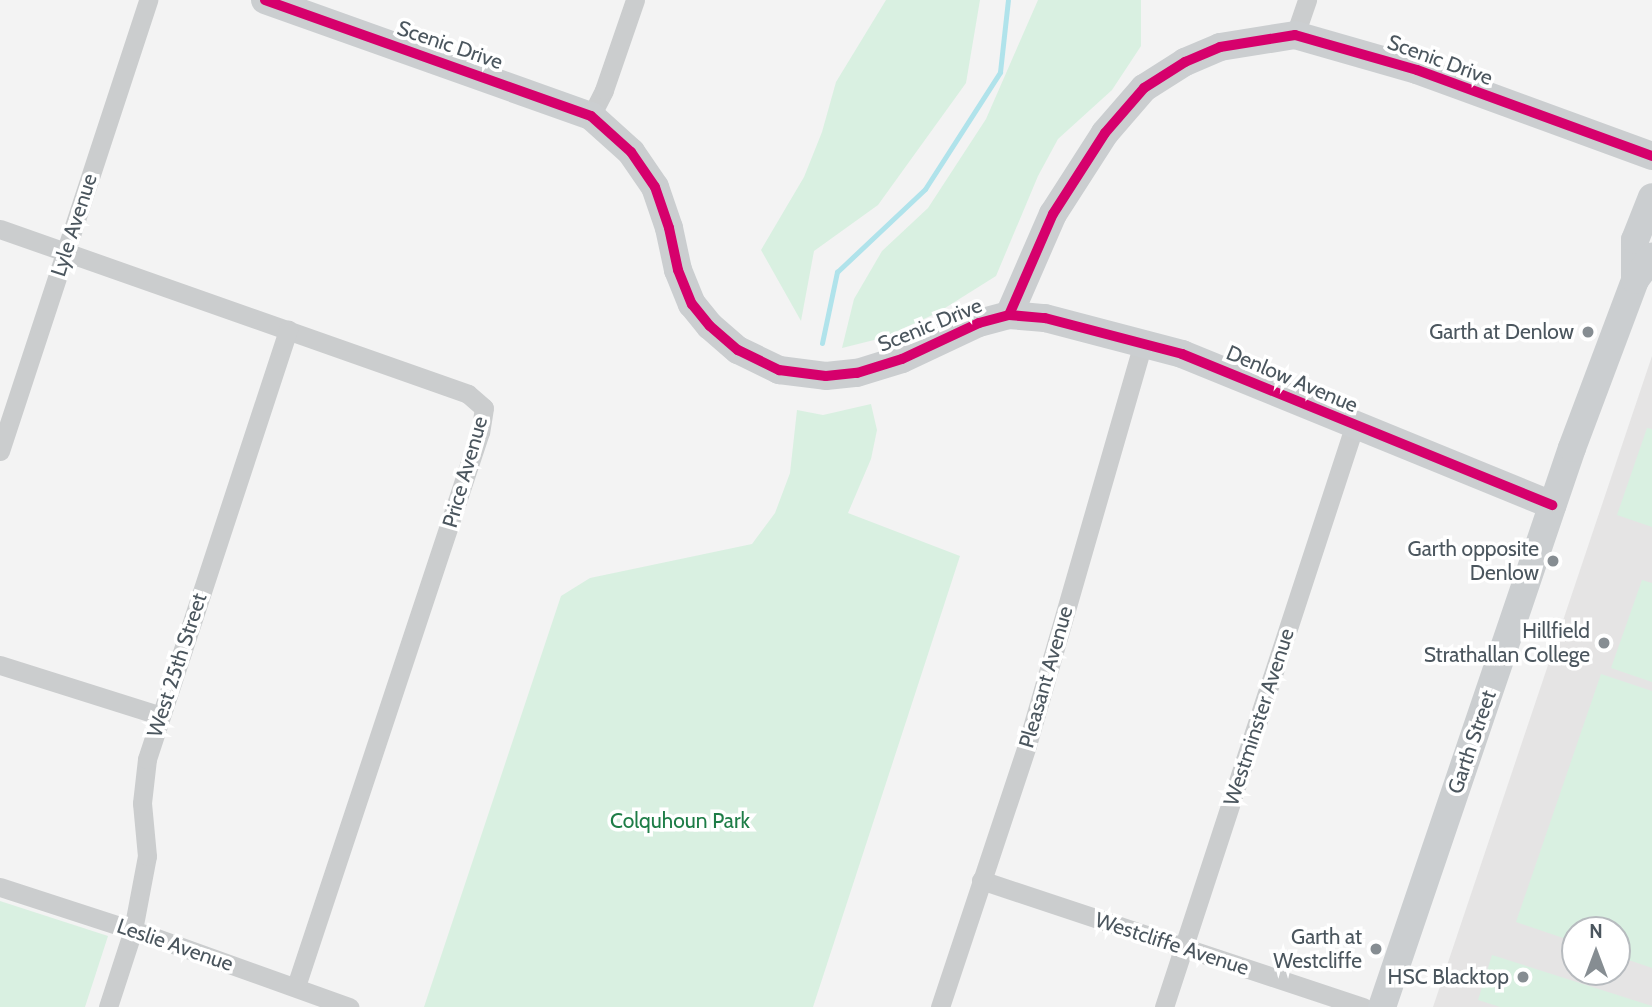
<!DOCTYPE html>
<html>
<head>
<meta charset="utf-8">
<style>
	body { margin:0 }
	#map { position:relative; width:1652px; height:1007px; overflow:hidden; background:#f3f3f3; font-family:Cabin,sans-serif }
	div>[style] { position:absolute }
	.education>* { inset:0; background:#e5e4e4 }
	.green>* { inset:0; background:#d9f0e1 }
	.stream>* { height:5px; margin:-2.5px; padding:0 2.5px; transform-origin:2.5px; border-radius:2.5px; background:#b0e3eb }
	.street>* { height:19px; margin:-9.5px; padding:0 9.5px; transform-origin:9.5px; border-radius:9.5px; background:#cbcdce }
	.secondary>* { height:28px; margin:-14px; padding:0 14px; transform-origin:14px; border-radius:14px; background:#cbced0 }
	.cycleway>* { height:10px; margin:-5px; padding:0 5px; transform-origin:5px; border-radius:5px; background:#d6006c }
	.dots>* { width:19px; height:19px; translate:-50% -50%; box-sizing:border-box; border:4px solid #fff; border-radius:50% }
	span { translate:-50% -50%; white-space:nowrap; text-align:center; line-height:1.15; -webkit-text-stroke:7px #fff; paint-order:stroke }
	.street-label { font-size:21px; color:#4b565e }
	.poi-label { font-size:21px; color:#4b565e }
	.right { translate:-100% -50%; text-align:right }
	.park-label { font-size:21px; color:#1e7d47 }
	.north { position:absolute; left:1561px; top:916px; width:70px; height:70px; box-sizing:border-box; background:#fff; border:2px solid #b7bbbf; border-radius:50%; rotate:0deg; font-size:19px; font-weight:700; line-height:28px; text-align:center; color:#4b565e }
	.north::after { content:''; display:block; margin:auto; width:24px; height:32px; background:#868d92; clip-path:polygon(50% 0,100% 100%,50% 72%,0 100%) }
</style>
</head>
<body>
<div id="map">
	<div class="education">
		<i style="clip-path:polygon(evenodd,1652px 356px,1652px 1007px,1433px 1007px,1652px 356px,1575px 930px,1617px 930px,1617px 972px,1575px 972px,1575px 930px)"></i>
	</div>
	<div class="green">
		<i style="clip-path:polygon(886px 0,980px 0,966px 83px,878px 205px,814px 251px,801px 321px,761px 250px,804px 177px,822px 132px,836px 82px)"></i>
		<i style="clip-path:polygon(1038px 0,1141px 0,1141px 46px,1112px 90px,1058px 139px,1038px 176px,996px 276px,937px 313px,882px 338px,842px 348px,854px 299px,882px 251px,928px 208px,986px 119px)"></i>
		<i style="clip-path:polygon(871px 404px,877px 430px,871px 459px,848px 513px,960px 556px,813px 1007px,424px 1007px,561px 596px,590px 578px,752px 544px,775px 513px,790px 473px,797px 410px,823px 415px)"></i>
		<i style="clip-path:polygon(1647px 428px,1652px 429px,1652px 527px,1617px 515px)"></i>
		<i style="clip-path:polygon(1642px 580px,1652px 583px,1652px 682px,1611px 668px)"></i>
		<i style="clip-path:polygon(1601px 674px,1652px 691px,1652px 968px,1617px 956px,1617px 930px,1575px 930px,1575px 942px,1516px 922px)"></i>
		<i style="clip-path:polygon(0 901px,108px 936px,85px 1007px,0 1007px)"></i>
		<i style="clip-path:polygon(1492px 955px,1652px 1006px,1652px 1007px,1500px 1007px,1478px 1000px)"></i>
	</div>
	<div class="stream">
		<i style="left:822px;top:343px;width:73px;rotate:-78.1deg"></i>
		<i style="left:837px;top:272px;width:121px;rotate:-43.3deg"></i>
		<i style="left:925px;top:189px;width:139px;rotate:-57.3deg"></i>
		<i style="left:1000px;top:72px;width:72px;rotate:-83.7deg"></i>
	</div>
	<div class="street">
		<i style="left:1295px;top:35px;width:37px;rotate:-71deg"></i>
		<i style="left:591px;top:116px;width:29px;rotate:-63deg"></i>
		<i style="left:604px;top:90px;width:95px;rotate:-71deg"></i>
		<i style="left:0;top:229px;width:496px;rotate:19.4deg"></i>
		<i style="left:468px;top:394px;width:21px;rotate:41deg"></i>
		<i style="left:484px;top:408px;width:24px;rotate:99deg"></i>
		<i style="left:480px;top:432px;width:584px;rotate:108.37deg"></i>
		<i style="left:0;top:451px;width:475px;rotate:-71.8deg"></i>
		<i style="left:0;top:665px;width:167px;rotate:17.5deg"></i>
		<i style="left:981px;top:880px;width:403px;rotate:18.4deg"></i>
		<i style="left:0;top:887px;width:156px;rotate:18deg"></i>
		<i style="left:148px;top:935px;width:214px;rotate:19.7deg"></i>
		<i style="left:108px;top:1007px;width:81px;rotate:-72deg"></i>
		<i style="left:133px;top:930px;width:75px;rotate:-79.3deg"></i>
		<i style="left:147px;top:856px;width:53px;rotate:-95.4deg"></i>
		<i style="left:142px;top:803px;width:44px;rotate:-83.5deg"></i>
		<i style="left:147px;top:759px;width:452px;rotate:-71.8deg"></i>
		<i style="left:940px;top:1007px;width:276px;rotate:-71.6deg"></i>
		<i style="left:1027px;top:745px;width:418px;rotate:-73.9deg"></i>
		<i style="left:1164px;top:1007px;width:610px;rotate:-71.86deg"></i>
	</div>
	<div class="secondary">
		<i style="left:265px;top:0;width:346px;rotate:19.6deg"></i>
		<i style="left:591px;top:116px;width:54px;rotate:42deg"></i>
		<i style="left:631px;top:152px;width:42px;rotate:55.6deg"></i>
		<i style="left:655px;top:187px;width:43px;rotate:71.1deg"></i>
		<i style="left:669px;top:228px;width:43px;rotate:77.9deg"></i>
		<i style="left:678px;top:270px;width:37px;rotate:68deg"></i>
		<i style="left:692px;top:304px;width:28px;rotate:51deg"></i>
		<i style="left:710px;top:326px;width:37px;rotate:41deg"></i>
		<i style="left:738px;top:350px;width:46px;rotate:26deg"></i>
		<i style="left:779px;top:370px;width:47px;rotate:7.3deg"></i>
		<i style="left:826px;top:376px;width:31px;rotate:-6deg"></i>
		<i style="left:857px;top:373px;width:47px;rotate:-17.3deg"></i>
		<i style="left:902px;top:359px;width:85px;rotate:-25.1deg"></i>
		<i style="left:979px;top:323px;width:31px;rotate:-15deg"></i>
		<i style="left:1009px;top:315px;width:36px;rotate:5deg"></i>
		<i style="left:1045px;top:318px;width:142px;rotate:14.7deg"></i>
		<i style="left:1182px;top:354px;width:400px;rotate:22.2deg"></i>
		<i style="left:1635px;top:280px;width:40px;rotate:-90deg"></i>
		<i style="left:1635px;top:240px;width:46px;rotate:-68.4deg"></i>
		<i style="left:1009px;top:315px;width:110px;rotate:-66.5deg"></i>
		<i style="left:1053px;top:214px;width:96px;rotate:-57.3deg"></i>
		<i style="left:1105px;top:133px;width:60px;rotate:-49.1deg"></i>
		<i style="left:1144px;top:88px;width:49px;rotate:-32.4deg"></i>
		<i style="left:1185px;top:62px;width:38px;rotate:-23deg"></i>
		<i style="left:1220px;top:47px;width:76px;rotate:-9.1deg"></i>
		<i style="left:1295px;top:35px;width:127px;rotate:16deg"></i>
		<i style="left:1417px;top:70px;width:250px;rotate:20.1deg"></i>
		<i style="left:1382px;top:1007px;width:590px;rotate:-71.23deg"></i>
		<i style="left:1572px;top:448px;width:179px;rotate:-69.4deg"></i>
		<i style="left:1635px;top:280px;width:29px;rotate:-54deg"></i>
	</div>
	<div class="cycleway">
		<i style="left:265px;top:0;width:346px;rotate:19.6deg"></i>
		<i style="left:591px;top:116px;width:54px;rotate:42deg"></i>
		<i style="left:631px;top:152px;width:42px;rotate:55.6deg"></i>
		<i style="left:655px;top:187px;width:43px;rotate:71.1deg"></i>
		<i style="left:669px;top:228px;width:43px;rotate:77.9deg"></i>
		<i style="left:678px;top:270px;width:37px;rotate:68deg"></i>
		<i style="left:692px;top:304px;width:28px;rotate:51deg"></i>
		<i style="left:710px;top:326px;width:37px;rotate:41deg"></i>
		<i style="left:738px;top:350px;width:46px;rotate:26deg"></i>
		<i style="left:779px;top:370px;width:47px;rotate:7.3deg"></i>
		<i style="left:826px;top:376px;width:31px;rotate:-6deg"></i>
		<i style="left:857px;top:373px;width:47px;rotate:-17.3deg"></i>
		<i style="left:902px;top:359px;width:85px;rotate:-25.1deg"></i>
		<i style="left:979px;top:323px;width:31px;rotate:-15deg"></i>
		<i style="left:1009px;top:315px;width:36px;rotate:5deg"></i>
		<i style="left:1045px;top:318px;width:142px;rotate:14.7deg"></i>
		<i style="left:1182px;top:354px;width:400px;rotate:22.2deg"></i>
		<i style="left:1009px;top:315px;width:110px;rotate:-66.5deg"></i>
		<i style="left:1053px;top:214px;width:96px;rotate:-57.3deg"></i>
		<i style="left:1105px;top:133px;width:60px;rotate:-49.1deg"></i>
		<i style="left:1144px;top:88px;width:49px;rotate:-32.4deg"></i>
		<i style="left:1185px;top:62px;width:38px;rotate:-23deg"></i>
		<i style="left:1220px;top:47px;width:76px;rotate:-9.1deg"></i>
		<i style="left:1295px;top:35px;width:127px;rotate:16deg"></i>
		<i style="left:1417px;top:70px;width:250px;rotate:20.1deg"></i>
	</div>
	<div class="dots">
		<i style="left:1588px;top:332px;background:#868d92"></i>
		<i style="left:1553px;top:561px;background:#868d92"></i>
		<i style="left:1604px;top:643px;background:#868d92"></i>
		<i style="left:1376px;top:949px;background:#868d92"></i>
		<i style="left:1523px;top:977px;background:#868d92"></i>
	</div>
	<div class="street-label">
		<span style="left:450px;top:45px;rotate:19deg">Scenic Drive</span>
		<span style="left:1440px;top:60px;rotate:20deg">Scenic Drive</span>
		<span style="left:74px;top:225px;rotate:-72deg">Lyle Avenue</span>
		<span style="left:930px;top:325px;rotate:-22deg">Scenic Drive</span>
		<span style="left:1292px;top:379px;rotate:23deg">Denlow Avenue</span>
		<span style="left:465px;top:472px;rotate:-74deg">Price Avenue</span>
		<span style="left:177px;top:665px;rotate:-72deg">West 25th Street</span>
		<span style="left:1046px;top:677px;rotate:-74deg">Pleasant Avenue</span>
		<span style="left:1259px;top:717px;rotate:-72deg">Westminster Avenue</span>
		<span style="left:1472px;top:742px;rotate:-71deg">Garth Street</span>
		<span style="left:1172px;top:944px;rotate:18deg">Westcliffe Avenue</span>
		<span style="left:175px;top:945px;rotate:19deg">Leslie Avenue</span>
	</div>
	<div class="poi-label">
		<span class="right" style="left:1574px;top:332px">Garth at Denlow</span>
		<span class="right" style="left:1539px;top:561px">Garth opposite<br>Denlow</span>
		<span class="right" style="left:1590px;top:643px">Hillfield<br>Strathallan College</span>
		<span class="right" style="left:1362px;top:949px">Garth at<br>Westcliffe</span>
		<span class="right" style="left:1509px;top:977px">HSC Blacktop</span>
	</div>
	<div class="park-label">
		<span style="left:680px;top:821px">Colquhoun Park</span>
	</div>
	<div class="north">N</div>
</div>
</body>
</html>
